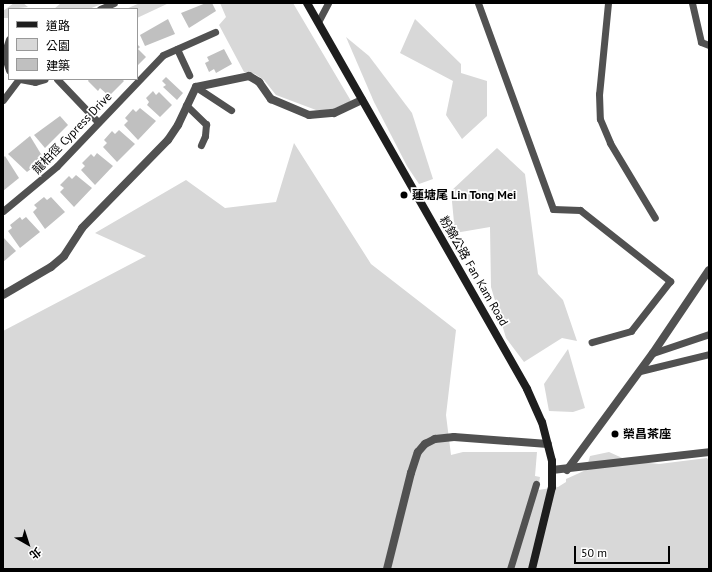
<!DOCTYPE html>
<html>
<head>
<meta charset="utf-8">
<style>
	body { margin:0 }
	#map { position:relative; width:712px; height:572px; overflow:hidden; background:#fff; font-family:"PT Sans","Noto Sans TC",sans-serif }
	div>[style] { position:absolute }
	.green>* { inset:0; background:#d8d8d8 }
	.building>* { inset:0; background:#c0c0c0 }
	.lane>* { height:7px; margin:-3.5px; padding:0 3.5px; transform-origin:3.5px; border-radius:3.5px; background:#515151 }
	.street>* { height:8px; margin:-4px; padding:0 4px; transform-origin:4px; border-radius:4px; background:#515151 }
	.secondary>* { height:8px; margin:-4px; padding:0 4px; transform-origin:4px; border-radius:4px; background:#1e1e1e }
	.dots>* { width:11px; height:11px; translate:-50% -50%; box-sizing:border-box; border:2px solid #fff; border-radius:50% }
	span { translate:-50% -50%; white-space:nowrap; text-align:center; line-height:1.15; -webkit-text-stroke:3.5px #fff; paint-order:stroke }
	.street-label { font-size:12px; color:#000 }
	.poi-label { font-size:12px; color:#000; font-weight:700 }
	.left { translate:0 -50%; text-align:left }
	.frame { position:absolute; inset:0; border:4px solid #000; pointer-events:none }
	.legend { position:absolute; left:8px; top:8px; width:130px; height:72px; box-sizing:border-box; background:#fff; border:1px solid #999; margin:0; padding:5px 7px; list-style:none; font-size:12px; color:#000 }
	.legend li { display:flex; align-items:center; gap:8px; height:20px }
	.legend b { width:20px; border:1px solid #999 }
	.north { position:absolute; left:8px; top:524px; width:40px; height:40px; -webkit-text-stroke:3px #fff; paint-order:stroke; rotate:141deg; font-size:11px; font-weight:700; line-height:16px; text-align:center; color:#000 }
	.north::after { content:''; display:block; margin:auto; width:14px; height:18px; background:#000; clip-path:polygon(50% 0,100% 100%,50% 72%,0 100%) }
	.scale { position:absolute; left:574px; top:546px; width:96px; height:18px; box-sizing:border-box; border:2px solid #000; border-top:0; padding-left:5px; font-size:12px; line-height:14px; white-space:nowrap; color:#000; -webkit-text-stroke:3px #fff; paint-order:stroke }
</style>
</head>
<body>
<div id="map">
	<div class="green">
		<i style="clip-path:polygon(14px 3px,23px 3px,28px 7px,9px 9px,9px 18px,3px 18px,3px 11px)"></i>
		<i style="clip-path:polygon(61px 3px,104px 3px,89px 9px,54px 9px)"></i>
		<i style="clip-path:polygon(140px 3px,169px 3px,137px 18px,137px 9px,126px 9px)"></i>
		<i style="clip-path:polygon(220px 3px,293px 3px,351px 101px,331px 110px,316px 110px,276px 95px,264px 80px,255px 74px,244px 72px,219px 25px,226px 17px)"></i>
		<i style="clip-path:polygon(415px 19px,461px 64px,461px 73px,487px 81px,487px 116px,462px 139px,446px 115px,453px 81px,400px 53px)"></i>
		<i style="clip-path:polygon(346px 37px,369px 56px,412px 113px,433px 179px,419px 184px,407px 166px,374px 102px)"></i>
		<i style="clip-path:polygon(294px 143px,371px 264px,456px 330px,446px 415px,451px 455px,463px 452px,537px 452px,535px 476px,540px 477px,538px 490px,558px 487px,566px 482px,566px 479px,586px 470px,590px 456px,609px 452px,629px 461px,659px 464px,707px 458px,709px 461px,709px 569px,3px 569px,3px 331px,146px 256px,95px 233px,186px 180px,225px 208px,276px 202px)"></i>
		<i style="clip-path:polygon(497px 148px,525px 174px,538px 274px,563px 300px,577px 341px,562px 338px,524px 362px,506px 338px,491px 287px,490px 227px,455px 233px,451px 191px)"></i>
		<i style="clip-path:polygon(568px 349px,585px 408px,573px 412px,549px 411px,544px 384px)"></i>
	</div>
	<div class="building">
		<i style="clip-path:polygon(206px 3px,212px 3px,216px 11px,189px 28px,181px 13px)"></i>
		<i style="clip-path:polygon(168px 19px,175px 34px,145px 46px,140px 35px)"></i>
		<i style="clip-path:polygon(137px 44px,140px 47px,138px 49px,146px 57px,137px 66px)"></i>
		<i style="clip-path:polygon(224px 49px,232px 64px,216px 73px,214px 69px,209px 72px,205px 63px,209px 61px,207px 57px)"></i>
		<i style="clip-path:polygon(166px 77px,183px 93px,177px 100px,163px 87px,166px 85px,162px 81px)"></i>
		<i style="clip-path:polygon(89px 79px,122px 79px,124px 81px,109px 96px,100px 88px,98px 91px,88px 81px)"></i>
		<i style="clip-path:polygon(153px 91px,156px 95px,159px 92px,172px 105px,160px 117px,147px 105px,149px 102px,146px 98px)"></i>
		<i style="clip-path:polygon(140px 108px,156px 121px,138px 140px,124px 125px,128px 121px,125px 118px,133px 109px,136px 112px)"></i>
		<i style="clip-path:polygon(60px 116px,68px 125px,45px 148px,34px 135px)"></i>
		<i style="clip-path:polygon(119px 130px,135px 144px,117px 162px,103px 147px,107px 143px,104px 140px,112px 131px,115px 134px)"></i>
		<i style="clip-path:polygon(30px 136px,44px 159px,27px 172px,8px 154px)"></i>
		<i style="clip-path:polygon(97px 153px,113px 166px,95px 185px,81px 170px,85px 166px,82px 163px,91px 154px,94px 157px)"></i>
		<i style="clip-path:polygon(5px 156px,19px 178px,3px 191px,3px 158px)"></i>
		<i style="clip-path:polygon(76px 175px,92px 188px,74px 207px,60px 192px,64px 188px,60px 185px,69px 176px,72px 179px)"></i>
		<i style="clip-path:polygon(44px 197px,47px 200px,51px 197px,65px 212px,45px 229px,33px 212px,37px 208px,34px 205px)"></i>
		<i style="clip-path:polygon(20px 217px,22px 220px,26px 217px,40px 232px,20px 248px,8px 231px,12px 228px,10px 225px)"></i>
		<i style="clip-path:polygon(3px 237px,16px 251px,3px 262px)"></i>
	</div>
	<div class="lane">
		<i style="left:478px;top:3px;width:219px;rotate:70deg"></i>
		<i style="left:553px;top:209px;width:27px;rotate:2deg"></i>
		<i style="left:580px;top:210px;width:115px;rotate:38.3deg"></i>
		<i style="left:670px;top:281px;width:63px;rotate:128deg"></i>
		<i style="left:631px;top:331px;width:41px;rotate:164.2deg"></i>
		<i style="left:608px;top:3px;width:91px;rotate:95.6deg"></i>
		<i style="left:599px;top:94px;width:25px;rotate:88deg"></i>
		<i style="left:600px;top:119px;width:26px;rotate:67deg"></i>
		<i style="left:610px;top:143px;width:87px;rotate:59deg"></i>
		<i style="left:692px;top:3px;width:40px;rotate:77deg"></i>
		<i style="left:701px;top:42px;width:9px;rotate:21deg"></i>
		<i style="left:100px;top:9px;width:15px;rotate:-23deg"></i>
		<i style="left:318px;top:22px;width:21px;rotate:-62deg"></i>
		<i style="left:9px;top:39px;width:16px;rotate:108deg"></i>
		<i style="left:4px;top:54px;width:17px;rotate:73deg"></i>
		<i style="left:177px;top:49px;width:29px;rotate:65deg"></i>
		<i style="left:20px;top:79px;width:15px;rotate:11deg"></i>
		<i style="left:35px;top:82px;width:10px;rotate:-17deg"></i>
		<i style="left:57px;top:79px;width:59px;rotate:46.4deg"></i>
		<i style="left:196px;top:87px;width:42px;rotate:33.3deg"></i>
		<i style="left:3px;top:100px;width:26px;rotate:-53deg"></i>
		<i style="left:186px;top:105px;width:28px;rotate:44deg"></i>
		<i style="left:206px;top:124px;width:12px;rotate:95deg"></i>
		<i style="left:205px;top:136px;width:10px;rotate:114deg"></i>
		<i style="left:3px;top:211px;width:70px;rotate:-39.8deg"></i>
		<i style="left:57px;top:166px;width:153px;rotate:-46.3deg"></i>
		<i style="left:163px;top:55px;width:57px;rotate:-23.9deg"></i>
		<i style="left:653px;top:353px;width:59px;rotate:-18.7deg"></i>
		<i style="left:640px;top:371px;width:71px;rotate:-13.8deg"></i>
		<i style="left:510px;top:569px;width:89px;rotate:-73deg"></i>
	</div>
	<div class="street">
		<i style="left:3px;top:295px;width:56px;rotate:-30.3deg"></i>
		<i style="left:51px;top:267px;width:17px;rotate:-40deg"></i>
		<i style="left:64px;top:256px;width:33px;rotate:-57deg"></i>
		<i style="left:82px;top:228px;width:123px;rotate:-45.7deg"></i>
		<i style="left:168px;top:140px;width:18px;rotate:-56deg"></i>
		<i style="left:178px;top:125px;width:42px;rotate:-64.7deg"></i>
		<i style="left:196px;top:87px;width:54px;rotate:-11.7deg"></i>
		<i style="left:249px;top:76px;width:12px;rotate:31deg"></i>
		<i style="left:259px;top:82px;width:21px;rotate:55deg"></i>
		<i style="left:271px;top:99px;width:41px;rotate:22.8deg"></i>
		<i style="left:309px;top:115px;width:25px;rotate:-5deg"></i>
		<i style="left:334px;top:113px;width:31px;rotate:-25deg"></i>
		<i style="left:552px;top:470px;width:158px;rotate:-6.5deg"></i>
		<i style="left:567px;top:470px;width:145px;rotate:-53.7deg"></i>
		<i style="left:653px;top:353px;width:100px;rotate:-56deg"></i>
		<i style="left:387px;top:569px;width:99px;rotate:-76deg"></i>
		<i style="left:411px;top:473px;width:22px;rotate:-72deg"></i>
		<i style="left:418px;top:452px;width:11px;rotate:-49deg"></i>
		<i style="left:425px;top:444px;width:11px;rotate:-27deg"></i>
		<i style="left:435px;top:439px;width:19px;rotate:-6deg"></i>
		<i style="left:454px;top:437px;width:94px;rotate:4.3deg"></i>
	</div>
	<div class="secondary">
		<i style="left:307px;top:3px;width:444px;rotate:60.3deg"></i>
		<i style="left:527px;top:389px;width:36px;rotate:66deg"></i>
		<i style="left:542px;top:422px;width:40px;rotate:75.6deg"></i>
		<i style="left:552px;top:461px;width:26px;rotate:90deg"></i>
		<i style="left:552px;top:487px;width:84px;rotate:103.7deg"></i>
	</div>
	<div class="dots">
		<i style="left:404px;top:195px;background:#000"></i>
		<i style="left:615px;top:434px;background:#000"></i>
	</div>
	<div class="street-label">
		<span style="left:72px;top:133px;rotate:-46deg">龍柏徑 Cypress Drive</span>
		<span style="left:474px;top:271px;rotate:60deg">粉錦公路 Fan Kam Road</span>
	</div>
	<div class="poi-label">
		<span class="left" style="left:412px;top:195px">蓮塘尾 Lin Tong Mei</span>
		<span class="left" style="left:623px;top:434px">榮昌茶座</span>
	</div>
	<div class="frame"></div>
	<ul class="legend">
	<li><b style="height:5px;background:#1e1e1e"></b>道路</li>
	<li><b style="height:11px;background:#d8d8d8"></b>公園</li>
	<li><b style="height:11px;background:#c0c0c0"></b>建築</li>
	</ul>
	<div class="north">北</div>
	<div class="scale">50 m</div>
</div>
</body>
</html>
